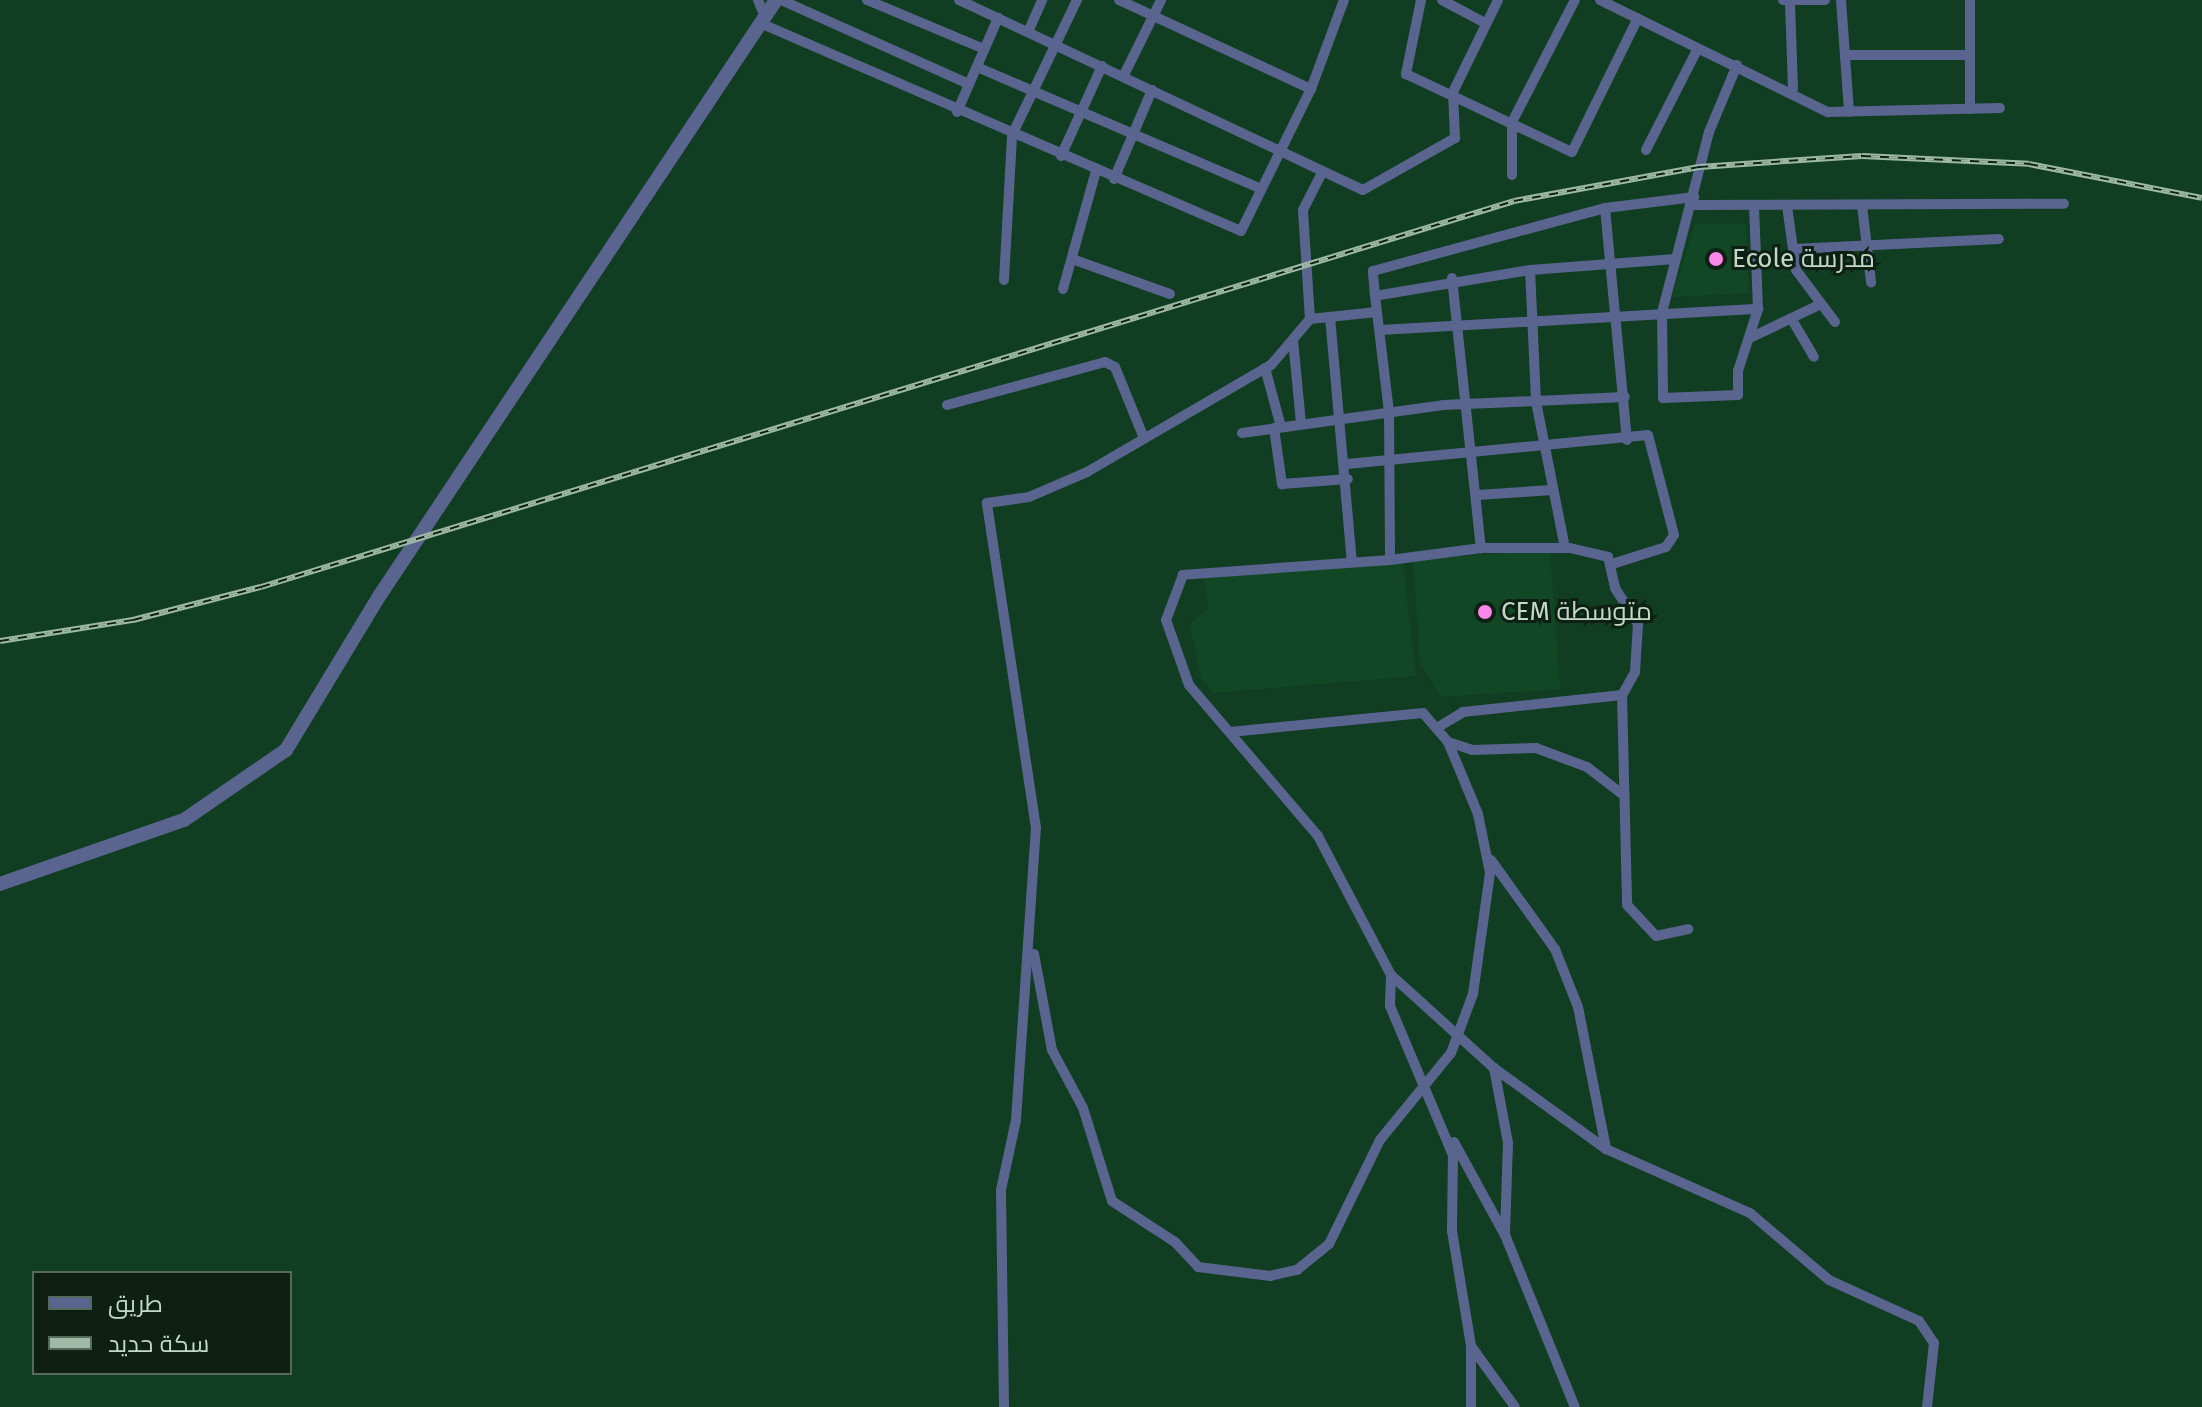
<!DOCTYPE html>
<html>
<head>
<meta charset="utf-8">
<style>
	body { margin:0 }
	#map { position:relative; width:2202px; height:1407px; overflow:hidden; background:#113d22; font-family:"Fira Sans",Cairo,sans-serif }
	div>[style] { position:absolute }
	.built>* { inset:0; background:#124726 }
	.minor>* { height:10px; margin:-5px; padding:0 5px; transform-origin:5px; border-radius:5px; background:#59648f }
	.tertiary>* { height:14px; margin:-7px; padding:0 7px; transform-origin:7px; border-radius:7px; background:#59648f }
	.rail>* { height:6px; margin-top:-3px; transform-origin:0; background:repeating-linear-gradient(90deg,#0e2013 0 9px,#9eb9a5 0 18px); box-sizing:border-box; border-block:2px solid #9eb9a5 }
	.dots>* { width:22px; height:22px; translate:-50% -50%; box-sizing:border-box; border:4px solid #0e2013; border-radius:50% }
	span { translate:-50% -50%; white-space:nowrap; text-align:center; line-height:1.15; -webkit-text-stroke:6px #0e2013; paint-order:stroke }
	.poi-label { font-size:26px; color:#c2d9c7 }
	.left { translate:0 -50%; text-align:left }
	.legend { position:absolute; left:32px; top:1271px; width:260px; height:104px; box-sizing:border-box; background:#0e2013; border:2px solid #566a5b; margin:0; padding:10px 14px; list-style:none; font-size:24px; color:#c2d9c7 }
	.legend li { display:flex; align-items:center; gap:16px; height:40px }
	.legend b { width:40px; border:2px solid #566a5b }
</style>
</head>
<body>
<div id="map">
	<div class="built">
		<i style="clip-path:polygon(1695px 224px,1746px 224px,1749px 293px,1672px 297px)"></i>
		<i style="clip-path:polygon(1550px 550px,1560px 689px,1441px 697px,1420px 664px,1413px 560px)"></i>
		<i style="clip-path:polygon(1403px 563px,1416px 676px,1213px 693px,1201px 678px,1190px 624px,1209px 607px,1203px 574px)"></i>
	</div>
	<div class="minor">
		<i style="left:758px;top:0;width:18px;rotate:68deg"></i>
		<i style="left:781px;top:0;width:206px;rotate:24.1deg"></i>
		<i style="left:867px;top:0;width:127px;rotate:22.7deg"></i>
		<i style="left:959px;top:0;width:446px;rotate:25.2deg"></i>
		<i style="left:1363px;top:190px;width:106px;rotate:-29.5deg"></i>
		<i style="left:1455px;top:138px;width:46px;rotate:-92.5deg"></i>
		<i style="left:1453px;top:92px;width:102px;rotate:-63.9deg"></i>
		<i style="left:1119px;top:0;width:212px;rotate:24.9deg"></i>
		<i style="left:1421px;top:0;width:76px;rotate:101.5deg"></i>
		<i style="left:1406px;top:74px;width:183px;rotate:25.2deg"></i>
		<i style="left:1572px;top:152px;width:149px;rotate:-63.8deg"></i>
		<i style="left:1442px;top:0;width:49px;rotate:28.1deg"></i>
		<i style="left:1600px;top:0;width:254px;rotate:26.2deg"></i>
		<i style="left:1828px;top:112px;width:172px;rotate:-1.3deg"></i>
		<i style="left:1783px;top:0;width:42px"></i>
		<i style="left:1841px;top:0;width:112px;rotate:85.9deg"></i>
		<i style="left:1970px;top:0;width:109px;rotate:90deg"></i>
		<i style="left:1790px;top:3px;width:86px;rotate:88deg"></i>
		<i style="left:760px;top:23px;width:524px;rotate:23.39deg"></i>
		<i style="left:1241px;top:231px;width:158px;rotate:-63.8deg"></i>
		<i style="left:1311px;top:89px;width:95px;rotate:-69.7deg"></i>
		<i style="left:1028px;top:32px;width:35px;rotate:-66deg"></i>
		<i style="left:1848px;top:55px;width:122px"></i>
		<i style="left:1737px;top:65px;width:73px;rotate:112.7deg"></i>
		<i style="left:1709px;top:132px;width:187px;rotate:104.6deg"></i>
		<i style="left:1662px;top:313px;width:85px;rotate:89.3deg"></i>
		<i style="left:1663px;top:398px;width:75px;rotate:-2.3deg"></i>
		<i style="left:1738px;top:395px;width:24px;rotate:-90deg"></i>
		<i style="left:1738px;top:371px;width:65px;rotate:-72.1deg"></i>
		<i style="left:1758px;top:309px;width:103px;rotate:-92.2deg"></i>
		<i style="left:977px;top:67px;width:309px;rotate:23.2deg"></i>
		<i style="left:1124px;top:75px;width:84px;rotate:-63.7deg"></i>
		<i style="left:957px;top:112px;width:103px;rotate:-66.4deg"></i>
		<i style="left:1646px;top:150px;width:114px;rotate:-63deg"></i>
		<i style="left:1061px;top:156px;width:99px;rotate:-65.5deg"></i>
		<i style="left:1512px;top:175px;width:53px;rotate:-90deg"></i>
		<i style="left:1512px;top:122px;width:137px;rotate:-62.7deg"></i>
		<i style="left:1114px;top:179px;width:97px;rotate:-66.9deg"></i>
		<i style="left:1692px;top:205px;width:372px;rotate:-0.2deg"></i>
		<i style="left:1862px;top:205px;width:78px;rotate:83.3deg"></i>
		<i style="left:1787px;top:206px;width:65px;rotate:82deg"></i>
		<i style="left:1796px;top:270px;width:65px;rotate:53.1deg"></i>
		<i style="left:1605px;top:208px;width:233px;rotate:84.6deg"></i>
		<i style="left:1793px;top:249px;width:206px;rotate:-2.8deg"></i>
		<i style="left:1072px;top:259px;width:104px;rotate:19.7deg"></i>
		<i style="left:1530px;top:270px;width:157px;rotate:170.5deg"></i>
		<i style="left:1375px;top:296px;width:117px;rotate:83.1deg"></i>
		<i style="left:1389px;top:412px;width:148px;rotate:89.6deg"></i>
		<i style="left:1390px;top:560px;width:92px;rotate:-7.5deg"></i>
		<i style="left:1481px;top:548px;width:89px"></i>
		<i style="left:1570px;top:548px;width:39px;rotate:13deg"></i>
		<i style="left:1608px;top:557px;width:32px;rotate:77deg"></i>
		<i style="left:1615px;top:588px;width:43px;rotate:57.4deg"></i>
		<i style="left:1638px;top:624px;width:48px;rotate:93.6deg"></i>
		<i style="left:1635px;top:672px;width:26px;rotate:119deg"></i>
		<i style="left:1622px;top:695px;width:210px;rotate:88.6deg"></i>
		<i style="left:1627px;top:905px;width:42px;rotate:46.9deg"></i>
		<i style="left:1656px;top:936px;width:33px;rotate:-12deg"></i>
		<i style="left:1452px;top:278px;width:272px;rotate:83.9deg"></i>
		<i style="left:1004px;top:280px;width:145px;rotate:-86.8deg"></i>
		<i style="left:1012px;top:135px;width:150px;rotate:-64.3deg"></i>
		<i style="left:1063px;top:289px;width:123px;rotate:-74.4deg"></i>
		<i style="left:1375px;top:296px;width:25px;rotate:-95deg"></i>
		<i style="left:1373px;top:271px;width:240px;rotate:-15.2deg"></i>
		<i style="left:1605px;top:208px;width:90px;rotate:-7deg"></i>
		<i style="left:1330px;top:317px;width:246px;rotate:84.9deg"></i>
		<i style="left:1791px;top:318px;width:45px;rotate:59.5deg"></i>
		<i style="left:1310px;top:319px;width:67px;rotate:-6deg"></i>
		<i style="left:1380px;top:330px;width:379px;rotate:-3.2deg"></i>
		<i style="left:1752px;top:337px;width:76px;rotate:-25.6deg"></i>
		<i style="left:1293px;top:340px;width:83px;rotate:84.5deg"></i>
		<i style="left:1265px;top:368px;width:61px;rotate:74.8deg"></i>
		<i style="left:947px;top:405px;width:164px;rotate:-15.2deg"></i>
		<i style="left:1105px;top:362px;width:11px;rotate:27deg"></i>
		<i style="left:1115px;top:367px;width:77px;rotate:67.8deg"></i>
		<i style="left:1274px;top:428px;width:57px;rotate:81.9deg"></i>
		<i style="left:1282px;top:484px;width:66px;rotate:-4.3deg"></i>
		<i style="left:1242px;top:433px;width:203px;rotate:-7.9deg"></i>
		<i style="left:1443px;top:405px;width:182px;rotate:-2.5deg"></i>
		<i style="left:1347px;top:464px;width:302px;rotate:-5.5deg"></i>
		<i style="left:1648px;top:435px;width:103px;rotate:75.4deg"></i>
		<i style="left:1674px;top:535px;width:14px;rotate:124deg"></i>
		<i style="left:1666px;top:547px;width:57px;rotate:162.5deg"></i>
		<i style="left:1478px;top:495px;width:74px;rotate:-3.9deg"></i>
		<i style="left:1565px;top:548px;width:150px;rotate:-101.2deg"></i>
		<i style="left:1536px;top:401px;width:131px;rotate:-92.6deg"></i>
		<i style="left:1530px;top:270px;width:146px;rotate:-4.3deg"></i>
		<i style="left:1390px;top:560px;width:208px;rotate:175.9deg"></i>
		<i style="left:1183px;top:575px;width:48px;rotate:110.7deg"></i>
		<i style="left:1166px;top:620px;width:69px;rotate:70.5deg"></i>
		<i style="left:1189px;top:685px;width:199px;rotate:49.5deg"></i>
		<i style="left:1318px;top:836px;width:157px;rotate:62.3deg"></i>
		<i style="left:1391px;top:975px;width:139px;rotate:42.1deg"></i>
		<i style="left:1494px;top:1068px;width:138px;rotate:35.9deg"></i>
		<i style="left:1606px;top:1149px;width:158px;rotate:24deg"></i>
		<i style="left:1750px;top:1213px;width:104px;rotate:40.3deg"></i>
		<i style="left:1829px;top:1280px;width:99px;rotate:24.5deg"></i>
		<i style="left:1919px;top:1321px;width:27px;rotate:56deg"></i>
		<i style="left:1934px;top:1343px;width:64px;rotate:96.2deg"></i>
		<i style="left:1440px;top:726px;width:27px;rotate:-31deg"></i>
		<i style="left:1463px;top:712px;width:160px;rotate:-6.1deg"></i>
		<i style="left:1230px;top:732px;width:194px;rotate:-5.6deg"></i>
		<i style="left:1423px;top:713px;width:38px;rotate:49deg"></i>
		<i style="left:1448px;top:742px;width:25px;rotate:18deg"></i>
		<i style="left:1472px;top:750px;width:64px;rotate:-1.8deg"></i>
		<i style="left:1536px;top:748px;width:54px;rotate:20.4deg"></i>
		<i style="left:1587px;top:767px;width:44px;rotate:37.6deg"></i>
		<i style="left:1491px;top:860px;width:110px;rotate:54.3deg"></i>
		<i style="left:1555px;top:949px;width:62px;rotate:68.4deg"></i>
		<i style="left:1578px;top:1007px;width:145px;rotate:78.8deg"></i>
		<i style="left:1034px;top:954px;width:98px;rotate:79.4deg"></i>
		<i style="left:1052px;top:1050px;width:66px;rotate:61.9deg"></i>
		<i style="left:1083px;top:1108px;width:97px;rotate:72.7deg"></i>
		<i style="left:1112px;top:1201px;width:75px;rotate:33.1deg"></i>
		<i style="left:1175px;top:1242px;width:34px;rotate:47deg"></i>
		<i style="left:1198px;top:1267px;width:73px;rotate:7.1deg"></i>
		<i style="left:1270px;top:1276px;width:28px;rotate:-13deg"></i>
		<i style="left:1297px;top:1270px;width:41px;rotate:-39.1deg"></i>
		<i style="left:1329px;top:1244px;width:116px;rotate:-63.9deg"></i>
		<i style="left:1380px;top:1140px;width:112px;rotate:-50.8deg"></i>
		<i style="left:1451px;top:1053px;width:63px;rotate:-69.6deg"></i>
		<i style="left:1473px;top:994px;width:122px;rotate:-82deg"></i>
		<i style="left:1490px;top:873px;width:60px;rotate:-101.5deg"></i>
		<i style="left:1478px;top:814px;width:78px;rotate:-112.6deg"></i>
		<i style="left:1391px;top:975px;width:31px;rotate:92deg"></i>
		<i style="left:1390px;top:1006px;width:162px;rotate:67.1deg"></i>
		<i style="left:1453px;top:1155px;width:76px;rotate:90.8deg"></i>
		<i style="left:1452px;top:1231px;width:117px;rotate:80.6deg"></i>
		<i style="left:1471px;top:1346px;width:75px;rotate:54.2deg"></i>
		<i style="left:1494px;top:1068px;width:76px;rotate:79.4deg"></i>
		<i style="left:1508px;top:1143px;width:92px;rotate:91.9deg"></i>
		<i style="left:1454px;top:1142px;width:106px;rotate:61.3deg"></i>
		<i style="left:1505px;top:1235px;width:186px;rotate:67.9deg"></i>
		<i style="left:1471px;top:1348px;width:59px;rotate:90deg"></i>
		<i style="left:1004px;top:1407px;width:217px;rotate:-90.8deg"></i>
		<i style="left:1001px;top:1190px;width:72px;rotate:-77.9deg"></i>
		<i style="left:1016px;top:1120px;width:293px;rotate:-86.1deg"></i>
		<i style="left:1036px;top:828px;width:329px;rotate:-98.6deg"></i>
		<i style="left:987px;top:503px;width:42px;rotate:-8.1deg"></i>
		<i style="left:1029px;top:497px;width:63px;rotate:-23.3deg"></i>
		<i style="left:1087px;top:472px;width:213px;rotate:-30.2deg"></i>
		<i style="left:1271px;top:365px;width:60px;rotate:-49.7deg"></i>
		<i style="left:1310px;top:319px;width:109px;rotate:-93.7deg"></i>
		<i style="left:1303px;top:210px;width:39px;rotate:-63deg"></i>
	</div>
	<div class="tertiary">
		<i style="left:0;top:884px;width:195px;rotate:-19.2deg"></i>
		<i style="left:184px;top:820px;width:124px;rotate:-34.5deg"></i>
		<i style="left:286px;top:750px;width:181px;rotate:-58.8deg"></i>
		<i style="left:380px;top:595px;width:715px;rotate:-56.35deg"></i>
	</div>
	<div class="rail">
		<i style="left:0;top:641px;width:135px;rotate:-9deg"></i>
		<i style="left:133px;top:620px;width:132px;rotate:-14.5deg"></i>
		<i style="left:261px;top:587px;width:1311px;rotate:-17.12deg"></i>
		<i style="left:1514px;top:201px;width:188px;rotate:-10.4deg"></i>
		<i style="left:1699px;top:167px;width:163px;rotate:-3.9deg"></i>
		<i style="left:1862px;top:156px;width:167px;rotate:2.7deg"></i>
		<i style="left:2029px;top:164px;width:176px;rotate:11.1deg"></i>
	</div>
	<div class="dots">
		<i style="left:1716px;top:259px;background:#f987e9"></i>
		<i style="left:1485px;top:612px;background:#f987e9"></i>
	</div>
	<div class="poi-label">
		<span class="left" style="left:1732px;top:259px">Ecole مدرسة</span>
		<span class="left" style="left:1501px;top:612px">CEM متوسطة</span>
	</div>
	<ul class="legend">
	<li><b style="height:10px;background:#59648f"></b>طريق</li>
	<li><b style="height:10px;background:#9eb9a5"></b>سكة حديد</li>
	</ul>
</div>
</body>
</html>
